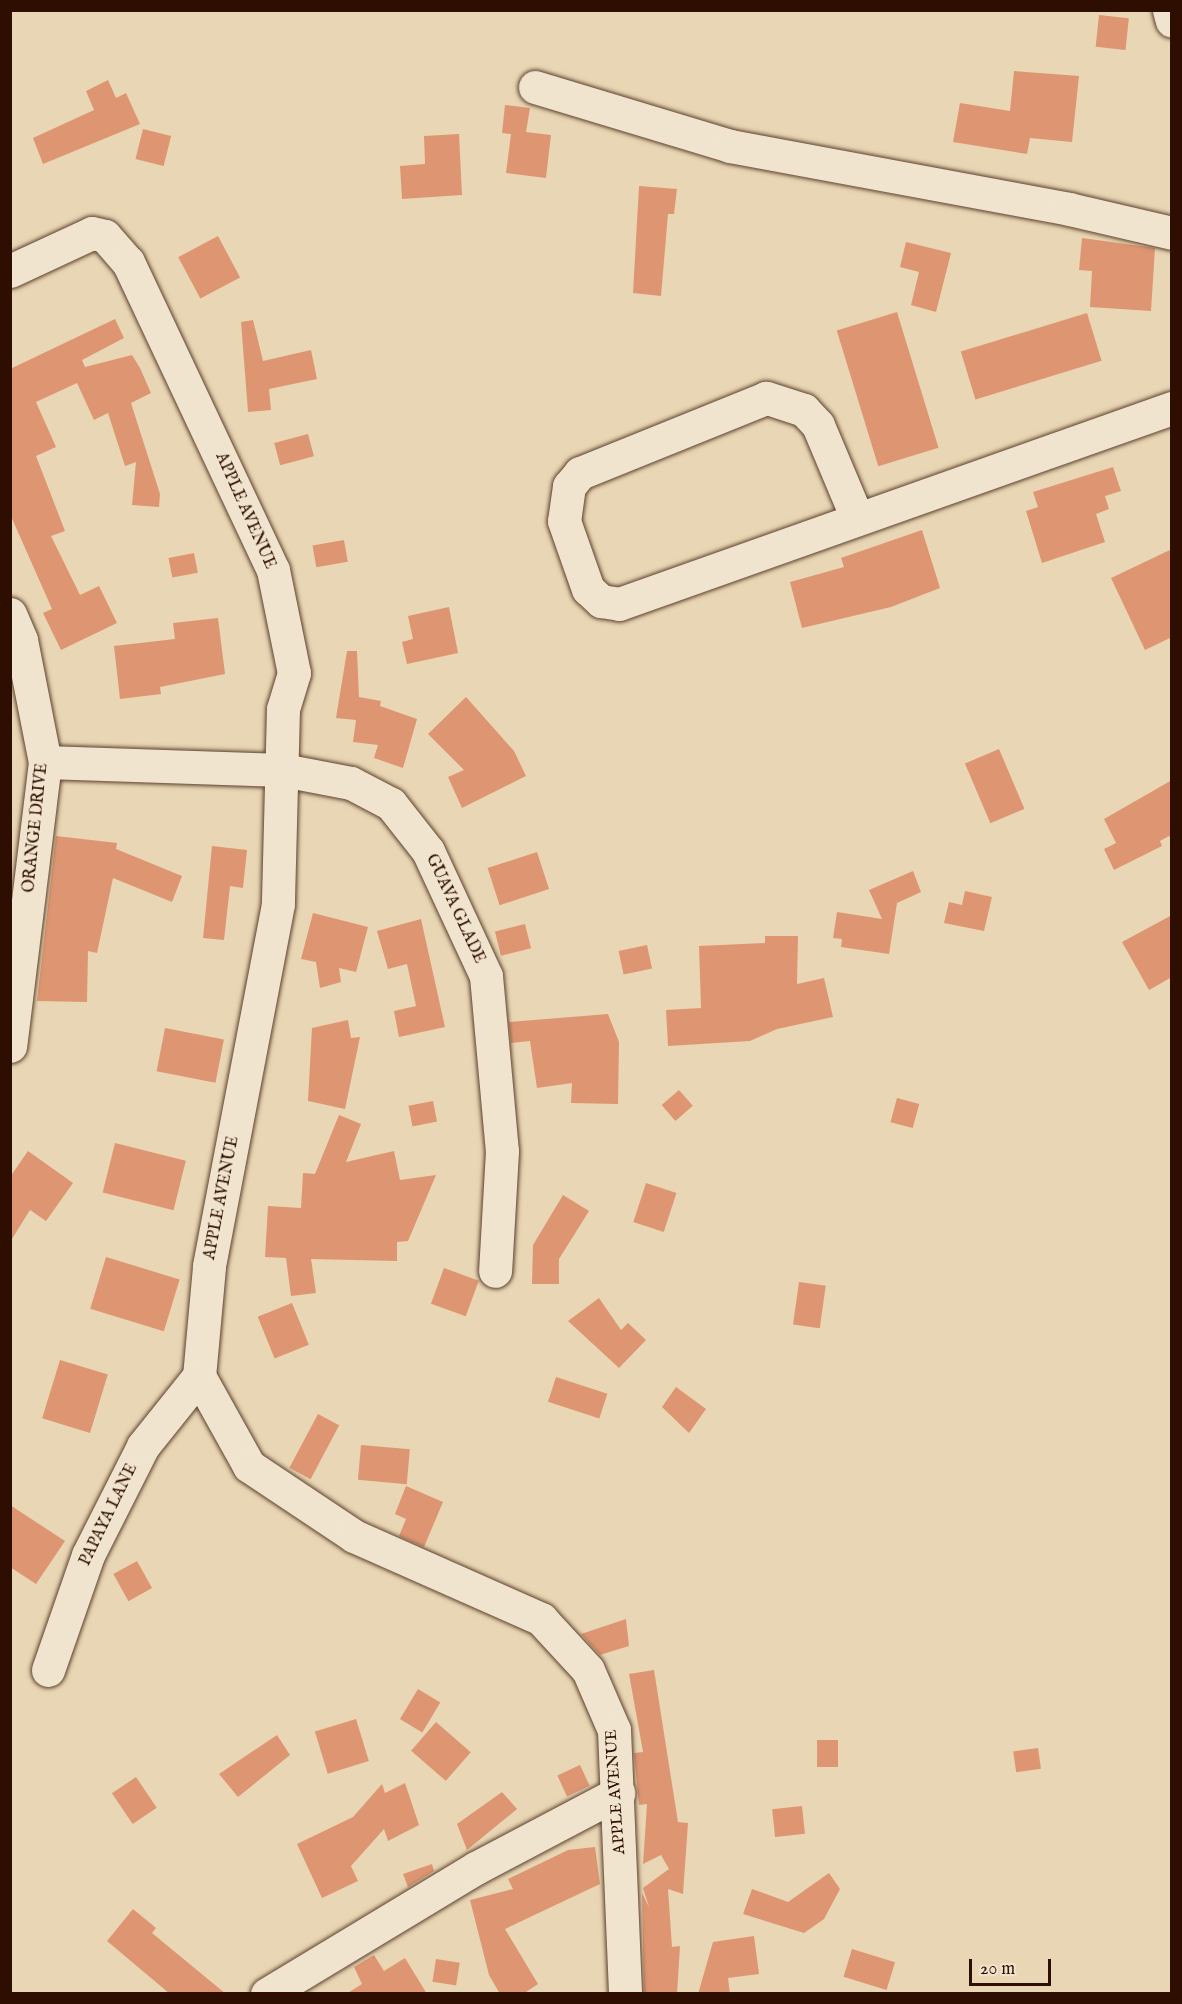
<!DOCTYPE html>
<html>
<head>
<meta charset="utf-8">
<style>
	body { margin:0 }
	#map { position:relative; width:1182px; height:2004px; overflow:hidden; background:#e9d6b4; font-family:"IM FELL English",serif }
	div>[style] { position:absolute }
	.building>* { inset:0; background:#de9672; transform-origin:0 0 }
	.roads { filter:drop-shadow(0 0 2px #5c402d) drop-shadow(0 0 2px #5c402d) }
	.street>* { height:33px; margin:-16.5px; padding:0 16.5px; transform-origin:16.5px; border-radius:16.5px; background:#f1e4ce }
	span { translate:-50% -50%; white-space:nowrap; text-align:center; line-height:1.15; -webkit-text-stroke:4.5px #f1e4ce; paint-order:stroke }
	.street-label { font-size:16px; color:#2d0e00 }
	.frame { position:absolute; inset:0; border:12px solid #2d0e00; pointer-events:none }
	.scale { position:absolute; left:969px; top:1959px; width:82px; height:27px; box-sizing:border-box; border:3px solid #2d0e00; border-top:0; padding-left:8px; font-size:18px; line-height:21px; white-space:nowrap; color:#2d0e00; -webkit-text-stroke:4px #f1e4ce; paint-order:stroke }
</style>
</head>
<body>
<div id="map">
	<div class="building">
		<i style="left:1099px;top:15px;width:30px;height:32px;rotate:6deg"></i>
		<i style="clip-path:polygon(1014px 71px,1079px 76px,1072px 142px,1030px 138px,1027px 154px,953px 142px,960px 103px,1010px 111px)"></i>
		<i style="clip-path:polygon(108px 80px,116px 98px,126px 93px,140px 124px,43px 164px,33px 138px,94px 110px,86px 91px)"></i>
		<i style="clip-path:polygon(505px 105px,530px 108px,526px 132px,551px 135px,546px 178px,506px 173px,511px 134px,502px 133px)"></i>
		<i style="left:143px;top:129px;width:29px;height:31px;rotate:14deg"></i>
		<i style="clip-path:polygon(459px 134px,462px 195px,402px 199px,400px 166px,425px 164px,424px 136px)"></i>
		<i style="clip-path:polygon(639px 186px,677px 189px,674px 214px,668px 214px,661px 296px,633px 293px)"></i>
		<i style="left:218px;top:236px;width:47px;height:45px;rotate:62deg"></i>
		<i style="clip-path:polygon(1082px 238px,1155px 248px,1151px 311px,1090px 307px,1092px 271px,1079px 270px)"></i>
		<i style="clip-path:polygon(906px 242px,951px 253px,936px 312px,911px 305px,919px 272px,900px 267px)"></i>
		<i style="left:897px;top:312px;width:142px;height:63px;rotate:73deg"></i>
		<i style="left:1087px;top:313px;width:50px;height:132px;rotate:73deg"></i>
		<i style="clip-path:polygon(115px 319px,124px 338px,82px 360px,85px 367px,132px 355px,140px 368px,151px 393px,131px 403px,160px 494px,159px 507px,132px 505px,136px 462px,125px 466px,108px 413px,94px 420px,77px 383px,36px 402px,56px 447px,36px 456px,65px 531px,51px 536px,80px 595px,99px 586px,117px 623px,61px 650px,43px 613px,52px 609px,10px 514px,10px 369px)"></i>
		<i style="clip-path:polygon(253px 320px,263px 361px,311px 350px,317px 379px,269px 389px,271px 410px,248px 412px,241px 322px)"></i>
		<i style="left:308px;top:434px;width:23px;height:35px;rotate:75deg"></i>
		<i style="clip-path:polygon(1113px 467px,1121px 491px,1105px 496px,1109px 509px,1096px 514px,1105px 542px,1042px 563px,1026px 511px,1038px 507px,1033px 492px)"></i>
		<i style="clip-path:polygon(922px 530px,940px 588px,891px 607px,802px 628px,790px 582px,844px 567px,841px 558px)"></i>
		<i style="left:344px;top:540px;width:22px;height:32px;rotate:80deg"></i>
		<i style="clip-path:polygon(1172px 549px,1172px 637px,1145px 650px,1111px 578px)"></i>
		<i style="left:194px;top:553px;width:20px;height:26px;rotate:79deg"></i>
		<i style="clip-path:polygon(449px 607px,458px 653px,407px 664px,402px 642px,413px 639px,408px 616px)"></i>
		<i style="clip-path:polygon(218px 618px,225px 674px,160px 687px,161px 694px,120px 699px,114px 646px,175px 639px,173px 623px)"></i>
		<i style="clip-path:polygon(347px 651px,357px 651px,359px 697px,381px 701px,380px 706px,417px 719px,403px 768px,374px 758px,378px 745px,353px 742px,356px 720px,336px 718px)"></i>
		<i style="clip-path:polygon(466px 697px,514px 751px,526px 776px,462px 808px,448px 777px,464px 770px,428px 734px)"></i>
		<i style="left:999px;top:749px;width:65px;height:37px;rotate:67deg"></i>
		<i style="clip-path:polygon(1172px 780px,1172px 840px,1169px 836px,1160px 841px,1162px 846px,1114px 870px,1104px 849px,1116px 843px,1104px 819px)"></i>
		<i style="clip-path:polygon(56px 836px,117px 843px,116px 849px,182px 876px,172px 902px,113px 878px,97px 953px,88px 951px,87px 1002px,37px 1001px)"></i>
		<i style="clip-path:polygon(212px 846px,247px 850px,243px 888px,230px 886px,224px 940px,203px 938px)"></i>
		<i style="left:537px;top:852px;width:39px;height:52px;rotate:72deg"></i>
		<i style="clip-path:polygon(913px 871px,921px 892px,897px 903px,889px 954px,841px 947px,842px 939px,833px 938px,837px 912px,882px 919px,869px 890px)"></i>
		<i style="clip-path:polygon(965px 891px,992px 897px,984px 931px,944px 923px,949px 902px,962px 905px)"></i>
		<i style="clip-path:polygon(313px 913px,368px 927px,356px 972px,339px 968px,341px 982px,320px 988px,316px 962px,301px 959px)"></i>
		<i style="clip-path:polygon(1172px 915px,1172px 977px,1149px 990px,1122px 942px)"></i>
		<i style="clip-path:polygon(421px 919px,445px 1027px,399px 1037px,394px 1011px,416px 1006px,407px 964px,388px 969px,377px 931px)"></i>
		<i style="left:525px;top:924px;width:25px;height:31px;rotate:76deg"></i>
		<i style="clip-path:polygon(765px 936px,798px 936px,797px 984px,824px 978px,833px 1017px,777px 1029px,750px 1041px,668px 1046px,666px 1010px,701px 1008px,699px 946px,765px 943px)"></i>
		<i style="left:647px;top:945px;width:24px;height:29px;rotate:78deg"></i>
		<i style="clip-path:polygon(608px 1014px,619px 1042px,618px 1104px,571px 1103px,572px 1083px,537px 1088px,530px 1041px,511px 1043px,509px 1022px)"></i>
		<i style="clip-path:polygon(348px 1020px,351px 1038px,360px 1037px,345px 1109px,308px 1101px,312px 1028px)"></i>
		<i style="left:165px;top:1028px;width:60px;height:44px;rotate:11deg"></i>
		<i style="left:679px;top:1090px;width:21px;height:23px;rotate:49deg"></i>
		<i style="left:897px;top:1098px;width:23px;height:25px;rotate:15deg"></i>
		<i style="left:433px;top:1101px;width:21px;height:25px;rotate:79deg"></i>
		<i style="clip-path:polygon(339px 1115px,361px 1124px,346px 1162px,394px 1151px,400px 1180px,436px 1175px,408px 1241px,397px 1242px,397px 1261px,311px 1259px,316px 1293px,291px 1296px,286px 1258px,265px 1257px,268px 1206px,301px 1208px,303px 1173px,315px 1174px)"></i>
		<i style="left:115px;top:1143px;width:73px;height:51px;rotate:14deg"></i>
		<i style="clip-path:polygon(28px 1151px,73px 1183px,46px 1221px,30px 1210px,10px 1242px,10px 1177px)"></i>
		<i style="left:646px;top:1183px;width:32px;height:41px;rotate:18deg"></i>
		<i style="clip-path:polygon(563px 1195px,589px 1211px,559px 1259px,559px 1284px,532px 1284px,533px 1245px)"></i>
		<i style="left:106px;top:1257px;width:77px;height:54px;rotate:17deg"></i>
		<i style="left:444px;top:1268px;width:37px;height:38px;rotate:20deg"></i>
		<i style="left:799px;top:1282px;width:27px;height:43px;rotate:8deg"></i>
		<i style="clip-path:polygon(599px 1298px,621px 1330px,628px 1323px,646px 1340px,619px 1368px,568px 1321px)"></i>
		<i style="left:292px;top:1303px;width:45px;height:37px;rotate:68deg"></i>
		<i style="left:60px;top:1360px;width:50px;height:61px;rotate:17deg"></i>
		<i style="left:556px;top:1377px;width:54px;height:26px;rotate:18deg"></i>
		<i style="clip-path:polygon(676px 1387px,706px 1409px,689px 1433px,662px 1407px)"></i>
		<i style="left:318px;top:1414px;width:24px;height:61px;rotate:28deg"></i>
		<i style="left:361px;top:1445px;width:49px;height:35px;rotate:5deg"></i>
		<i style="clip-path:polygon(406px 1486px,443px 1502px,424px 1547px,399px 1536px,406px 1519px,395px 1514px)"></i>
		<i style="clip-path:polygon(10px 1505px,65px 1541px,36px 1584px,10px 1567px)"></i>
		<i style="left:137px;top:1561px;width:31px;height:27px;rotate:61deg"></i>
		<i style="clip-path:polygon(626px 1619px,629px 1646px,600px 1655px,581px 1634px)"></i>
		<i style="clip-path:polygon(654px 1670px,678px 1822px,688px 1823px,683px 1894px,668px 1889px,672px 1947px,680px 1946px,677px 1994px,644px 1994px,642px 1893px,649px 1907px,643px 1888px,669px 1869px,661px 1855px,643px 1864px,647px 1804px,639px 1805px,634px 1753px,643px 1752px,629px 1674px)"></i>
		<i style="left:418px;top:1689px;width:26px;height:35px;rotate:31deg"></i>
		<i style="left:356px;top:1719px;width:44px;height:43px;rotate:73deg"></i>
		<i style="left:436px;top:1722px;width:46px;height:38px;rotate:41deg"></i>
		<i style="clip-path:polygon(277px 1735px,290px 1755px,238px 1797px,219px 1774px)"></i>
		<i style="left:838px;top:1740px;width:27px;height:21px;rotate:90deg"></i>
		<i style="left:1038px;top:1748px;width:21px;height:25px;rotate:82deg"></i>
		<i style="left:580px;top:1765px;width:23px;height:25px;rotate:65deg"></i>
		<i style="left:136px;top:1777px;width:37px;height:29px;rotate:56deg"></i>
		<i style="clip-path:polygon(405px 1783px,419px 1825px,388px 1841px,384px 1829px,351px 1866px,358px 1881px,322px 1898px,297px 1844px,353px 1817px,382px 1784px,385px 1793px)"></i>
		<i style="clip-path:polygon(502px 1792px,517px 1809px,467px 1850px,457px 1824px)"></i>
		<i style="left:802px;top:1806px;width:28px;height:30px;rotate:84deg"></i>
		<i style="clip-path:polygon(595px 1847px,600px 1884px,505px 1929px,538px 1984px,523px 1994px,500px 1994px,489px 1975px,470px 1900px,513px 1889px,508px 1879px,568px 1850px)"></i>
		<i style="clip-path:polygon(432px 1864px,434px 1871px,408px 1887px,403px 1874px)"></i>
		<i style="clip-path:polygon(829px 1873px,840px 1889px,824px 1919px,804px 1933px,743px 1914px,752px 1889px,788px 1902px)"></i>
		<i style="clip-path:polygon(133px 1909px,156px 1928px,152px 1933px,226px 1994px,170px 1994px,107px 1941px)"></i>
		<i style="clip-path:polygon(754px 1936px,759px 1974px,728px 1978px,730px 1994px,698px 1994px,713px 1942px)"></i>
		<i style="left:852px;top:1949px;width:45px;height:29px;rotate:17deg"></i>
		<i style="clip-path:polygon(374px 1955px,384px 1971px,405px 1958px,427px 1994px,346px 1994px,362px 1984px,354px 1967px)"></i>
		<i style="left:436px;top:1959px;width:24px;height:23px;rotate:9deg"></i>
	</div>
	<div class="roads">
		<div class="street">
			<i style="left:1169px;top:10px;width:11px;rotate:75deg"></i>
			<i style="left:535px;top:87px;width:204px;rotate:16.8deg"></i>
			<i style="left:730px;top:146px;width:345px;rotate:10.5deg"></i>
			<i style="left:1069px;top:209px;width:106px;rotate:13.1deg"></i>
			<i style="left:10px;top:271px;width:90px;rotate:-24.9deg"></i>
			<i style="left:92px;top:233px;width:13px;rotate:13deg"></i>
			<i style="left:105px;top:236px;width:35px;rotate:49deg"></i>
			<i style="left:128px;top:262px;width:340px;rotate:64.8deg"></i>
			<i style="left:273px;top:570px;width:105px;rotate:78.5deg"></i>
			<i style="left:294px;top:673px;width:38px;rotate:107deg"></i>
			<i style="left:283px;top:709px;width:195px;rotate:91.5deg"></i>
			<i style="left:278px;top:904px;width:369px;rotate:100.8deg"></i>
			<i style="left:209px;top:1267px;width:109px;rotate:95.2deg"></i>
			<i style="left:199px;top:1376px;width:103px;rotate:60.9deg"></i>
			<i style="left:249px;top:1466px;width:126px;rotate:33.7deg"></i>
			<i style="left:354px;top:1536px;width:205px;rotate:23.9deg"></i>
			<i style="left:541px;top:1619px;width:69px;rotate:47.3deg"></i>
			<i style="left:588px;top:1670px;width:65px;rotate:66.6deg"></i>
			<i style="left:614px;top:1730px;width:264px;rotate:87.6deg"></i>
			<i style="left:857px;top:518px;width:101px;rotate:-112.8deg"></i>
			<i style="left:818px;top:425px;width:21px;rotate:-133deg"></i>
			<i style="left:804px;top:410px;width:40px;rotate:-162deg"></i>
			<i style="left:766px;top:398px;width:201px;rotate:158deg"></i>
			<i style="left:580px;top:473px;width:17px;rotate:130deg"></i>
			<i style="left:569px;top:486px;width:35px;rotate:98deg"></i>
			<i style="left:564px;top:521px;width:72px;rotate:70.6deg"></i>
			<i style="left:588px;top:589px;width:18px;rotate:43deg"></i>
			<i style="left:601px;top:601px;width:18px;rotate:9deg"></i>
			<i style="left:619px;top:604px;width:587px;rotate:-19.52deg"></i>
			<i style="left:10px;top:614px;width:28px;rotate:67deg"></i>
			<i style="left:21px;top:640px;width:124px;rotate:78.9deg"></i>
			<i style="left:45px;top:762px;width:286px;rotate:97deg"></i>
			<i style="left:45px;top:762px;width:238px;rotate:1.9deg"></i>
			<i style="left:283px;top:770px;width:69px;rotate:10.8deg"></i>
			<i style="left:351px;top:783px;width:45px;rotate:27.7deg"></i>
			<i style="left:391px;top:804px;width:60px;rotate:51.8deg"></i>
			<i style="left:428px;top:851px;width:138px;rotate:65.1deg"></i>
			<i style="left:486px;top:976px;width:176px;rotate:84.8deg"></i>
			<i style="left:502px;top:1151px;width:120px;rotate:93.3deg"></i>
			<i style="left:48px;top:1670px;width:122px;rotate:-70.8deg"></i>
			<i style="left:88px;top:1555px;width:122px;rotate:-63.2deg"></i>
			<i style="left:143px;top:1446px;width:90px;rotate:-51.3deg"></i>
			<i style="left:267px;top:1994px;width:244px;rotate:-31.1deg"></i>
			<i style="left:476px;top:1868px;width:161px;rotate:-27.8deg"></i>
		</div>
	</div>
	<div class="street-label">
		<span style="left:245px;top:511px;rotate:66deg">APPLE AVENUE</span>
		<span style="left:36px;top:828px;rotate:-84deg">ORANGE DRIVE</span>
		<span style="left:455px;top:909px;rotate:65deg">GUAVA GLADE</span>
		<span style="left:222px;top:1198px;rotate:-79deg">APPLE AVENUE</span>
		<span style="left:109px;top:1515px;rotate:-64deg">PAPAYA LANE</span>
		<span style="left:616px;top:1792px;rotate:-94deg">APPLE AVENUE</span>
	</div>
	<div class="frame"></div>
	<div class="scale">20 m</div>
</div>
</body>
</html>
